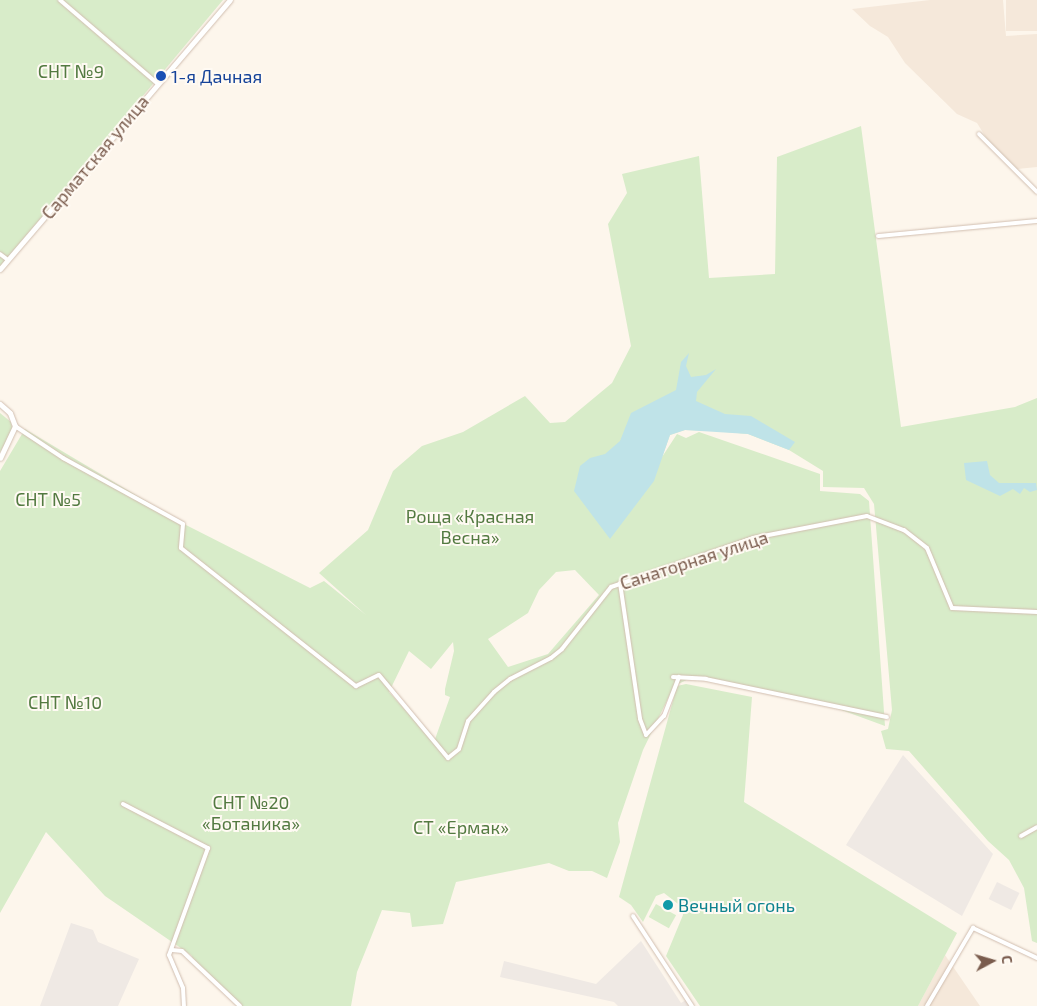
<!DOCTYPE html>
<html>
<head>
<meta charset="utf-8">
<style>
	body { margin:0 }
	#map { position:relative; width:1037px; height:1006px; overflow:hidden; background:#fdf6ec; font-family:"Exo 2",sans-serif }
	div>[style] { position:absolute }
	.residential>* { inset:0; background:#f5e8da; transform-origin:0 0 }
	.industrial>* { inset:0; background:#efe9e4; transform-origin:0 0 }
	.green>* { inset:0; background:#d8ecc9; transform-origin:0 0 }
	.water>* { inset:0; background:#bfe3e8 }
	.roads { filter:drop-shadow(0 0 1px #d1beb0) drop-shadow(0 0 1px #d1beb0) }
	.street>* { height:4px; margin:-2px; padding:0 2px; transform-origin:2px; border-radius:2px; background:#fff }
	.secondary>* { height:5px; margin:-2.5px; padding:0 2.5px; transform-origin:2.5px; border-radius:2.5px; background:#fff }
	.dots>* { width:14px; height:14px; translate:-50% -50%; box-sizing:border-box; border:2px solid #fffaf3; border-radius:50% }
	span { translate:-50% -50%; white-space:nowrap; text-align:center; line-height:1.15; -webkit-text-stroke:4px #fffaf3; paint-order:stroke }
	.park-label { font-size:18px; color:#537a41 }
	.transit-label { font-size:18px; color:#164399 }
	.left { translate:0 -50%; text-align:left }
	.street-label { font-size:18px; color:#7a5c4d }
	.culture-label { font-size:18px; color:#0d838f }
	.north { position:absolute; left:967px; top:936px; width:50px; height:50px; -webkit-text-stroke:4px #fffaf3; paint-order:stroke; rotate:84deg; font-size:14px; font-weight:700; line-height:20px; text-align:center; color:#7a5c4d }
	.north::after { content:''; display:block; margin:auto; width:18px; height:22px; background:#7a5c4d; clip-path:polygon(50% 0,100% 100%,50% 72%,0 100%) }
</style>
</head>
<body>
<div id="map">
	<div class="residential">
		<i style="clip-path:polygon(930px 0,1003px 0,1006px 36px,1037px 34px,1037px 167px,1017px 169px,987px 139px,977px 123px,957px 114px,905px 63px,888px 37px,870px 26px,852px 9px)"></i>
		<i style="left:1006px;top:0;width:31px;height:31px"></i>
		<i style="clip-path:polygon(945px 955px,980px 1006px,918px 1006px)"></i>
	</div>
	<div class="industrial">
		<i style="clip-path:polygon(903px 755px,993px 854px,962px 916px,846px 845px)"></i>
		<i style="left:997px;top:882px;width:25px;height:19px;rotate:26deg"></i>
		<i style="clip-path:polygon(71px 923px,93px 930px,98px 942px,139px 959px,118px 1006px,40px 1006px)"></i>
		<i style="clip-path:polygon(641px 941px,681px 1003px,686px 1000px,690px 1006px,618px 1006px,614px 1002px,500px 977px,504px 961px,596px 984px)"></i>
	</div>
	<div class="green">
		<i style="clip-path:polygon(0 0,223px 0,0 267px)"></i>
		<i style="clip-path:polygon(evenodd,861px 126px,901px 427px,1015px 407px,1037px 398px,1037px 943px,1032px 941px,1024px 888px,1009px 860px,988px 841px,909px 751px,886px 749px,881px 731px,888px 729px,892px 710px,874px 504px,864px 488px,823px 487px,823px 471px,789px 450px,748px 434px,716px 431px,685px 430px,670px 435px,662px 457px,677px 434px,686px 438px,699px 432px,820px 474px,820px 491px,860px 494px,869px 501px,885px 726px,825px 704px,695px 676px,674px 686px,643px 750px,618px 823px,620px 842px,607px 878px,592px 871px,569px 871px,549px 863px,456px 882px,443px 924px,412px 927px,410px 913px,382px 910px,357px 972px,351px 1006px,239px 1006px,199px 969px,191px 955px,105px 896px,46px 832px,0 913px,0 471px,25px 429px,186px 525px,310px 588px,324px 581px,366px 615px,319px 573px,368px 530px,393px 471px,422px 446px,463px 432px,525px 396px,550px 423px,565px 422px,612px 383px,631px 346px,608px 224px,627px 193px,622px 174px,699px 156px,709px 278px,775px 274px,777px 157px,861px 126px,575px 570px,599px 595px,548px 654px,508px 667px,488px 639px,528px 613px,539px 590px,556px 572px,575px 570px,861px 126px,453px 642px,454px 651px,445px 689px,445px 695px,450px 697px,434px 742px,389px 692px,409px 651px,431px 669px,453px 642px)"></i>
		<i style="clip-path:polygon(0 413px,11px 422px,13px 432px,0 452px)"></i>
		<i style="clip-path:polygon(686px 684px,752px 697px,744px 802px,957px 933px,918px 1006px,700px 1006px,666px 956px,683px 915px,682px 907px,664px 893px,656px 896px,643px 922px,631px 905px,619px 897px,677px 686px)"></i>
		<i style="left:656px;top:904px;width:23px;height:15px;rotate:29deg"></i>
	</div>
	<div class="water">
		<i style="clip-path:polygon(689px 353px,686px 366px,691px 377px,706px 375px,716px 369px,697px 392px,696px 401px,725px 414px,751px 416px,795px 442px,789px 450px,748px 434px,685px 430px,670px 435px,654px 481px,610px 539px,574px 491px,580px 466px,590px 458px,605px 454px,620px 441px,631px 413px,676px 390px,681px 362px)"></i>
		<i style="clip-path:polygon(987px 461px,990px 475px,999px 483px,1036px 483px,1037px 490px,1030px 492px,1024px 488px,1020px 494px,1013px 489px,1000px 496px,966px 480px,964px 463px)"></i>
	</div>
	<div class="roads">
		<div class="street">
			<i style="left:60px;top:0;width:129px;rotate:40.6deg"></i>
			<i style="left:979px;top:134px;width:82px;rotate:45deg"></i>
			<i style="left:878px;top:236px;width:160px;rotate:-5.4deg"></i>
			<i style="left:0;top:254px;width:10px;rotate:37deg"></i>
			<i style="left:15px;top:426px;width:58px;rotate:33.7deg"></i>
			<i style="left:63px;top:458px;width:137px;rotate:28.8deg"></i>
			<i style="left:183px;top:524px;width:24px;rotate:95deg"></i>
			<i style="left:181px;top:548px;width:223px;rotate:38.3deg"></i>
			<i style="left:356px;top:686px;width:25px;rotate:-26deg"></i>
			<i style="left:379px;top:675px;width:108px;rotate:50.3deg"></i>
			<i style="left:448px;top:758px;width:14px;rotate:-39deg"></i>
			<i style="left:459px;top:749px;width:29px;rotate:-72deg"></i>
			<i style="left:468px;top:721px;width:39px;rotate:-48deg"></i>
			<i style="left:494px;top:692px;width:21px;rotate:-39deg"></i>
			<i style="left:510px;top:679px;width:46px;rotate:-27.1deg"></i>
			<i style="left:551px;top:658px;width:14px;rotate:-39deg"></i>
			<i style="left:562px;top:649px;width:79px;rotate:-51.7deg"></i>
			<i style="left:611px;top:587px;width:150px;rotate:-19deg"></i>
			<i style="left:753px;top:538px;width:116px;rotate:-10.9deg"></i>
			<i style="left:867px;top:516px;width:40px;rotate:21deg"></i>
			<i style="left:904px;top:530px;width:29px;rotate:38deg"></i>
			<i style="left:927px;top:548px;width:65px;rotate:67.4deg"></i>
			<i style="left:952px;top:608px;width:85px;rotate:2.7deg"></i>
			<i style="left:620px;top:583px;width:137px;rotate:81.6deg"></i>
			<i style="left:640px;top:719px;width:17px;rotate:69deg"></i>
			<i style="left:646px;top:735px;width:26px;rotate:-47deg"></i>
			<i style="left:664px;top:716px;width:42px;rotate:-69deg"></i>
			<i style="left:673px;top:677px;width:33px;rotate:3deg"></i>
			<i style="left:706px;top:679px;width:185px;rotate:11.9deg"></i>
			<i style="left:123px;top:804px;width:96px;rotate:27.4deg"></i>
			<i style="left:208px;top:848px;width:114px;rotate:110deg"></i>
			<i style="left:169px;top:955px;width:36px;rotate:67deg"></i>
			<i style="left:183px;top:988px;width:18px;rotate:87deg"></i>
			<i style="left:1021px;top:836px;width:18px;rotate:-29deg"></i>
			<i style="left:633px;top:916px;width:108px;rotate:56.8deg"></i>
			<i style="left:172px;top:950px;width:10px;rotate:6deg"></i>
			<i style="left:182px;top:951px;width:80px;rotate:43.5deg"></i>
			<i style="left:927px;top:1006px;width:91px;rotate:-59.5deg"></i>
			<i style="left:973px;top:928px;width:71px;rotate:25.1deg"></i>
		</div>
		<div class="secondary">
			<i style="left:0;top:269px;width:354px;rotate:-49.5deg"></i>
			<i style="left:0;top:404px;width:13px;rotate:42deg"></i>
			<i style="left:10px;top:413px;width:14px;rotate:69deg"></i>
			<i style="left:15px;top:426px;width:35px;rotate:115deg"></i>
		</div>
	</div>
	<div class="dots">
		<i style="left:161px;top:76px;background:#1a4fb4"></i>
		<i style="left:668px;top:905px;background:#0f9aa8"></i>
	</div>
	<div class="park-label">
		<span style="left:71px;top:71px">СНТ №9</span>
		<span style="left:48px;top:499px">СНТ №5</span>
		<span style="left:470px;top:527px">Роща «Красная<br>Весна»</span>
		<span style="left:65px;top:702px">СНТ №10</span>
		<span style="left:251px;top:813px">СНТ №20<br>«Ботаника»</span>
		<span style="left:461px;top:827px">СТ «Ермак»</span>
	</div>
	<div class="transit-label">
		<span class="left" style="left:171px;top:76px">1-я Дачная</span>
	</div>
	<div class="street-label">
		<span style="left:95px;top:157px;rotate:-50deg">Сарматская улица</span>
		<span style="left:694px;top:560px;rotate:-18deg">Санаторная улица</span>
	</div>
	<div class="culture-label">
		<span class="left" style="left:678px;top:905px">Вечный огонь</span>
	</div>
	<div class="north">С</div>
</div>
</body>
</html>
